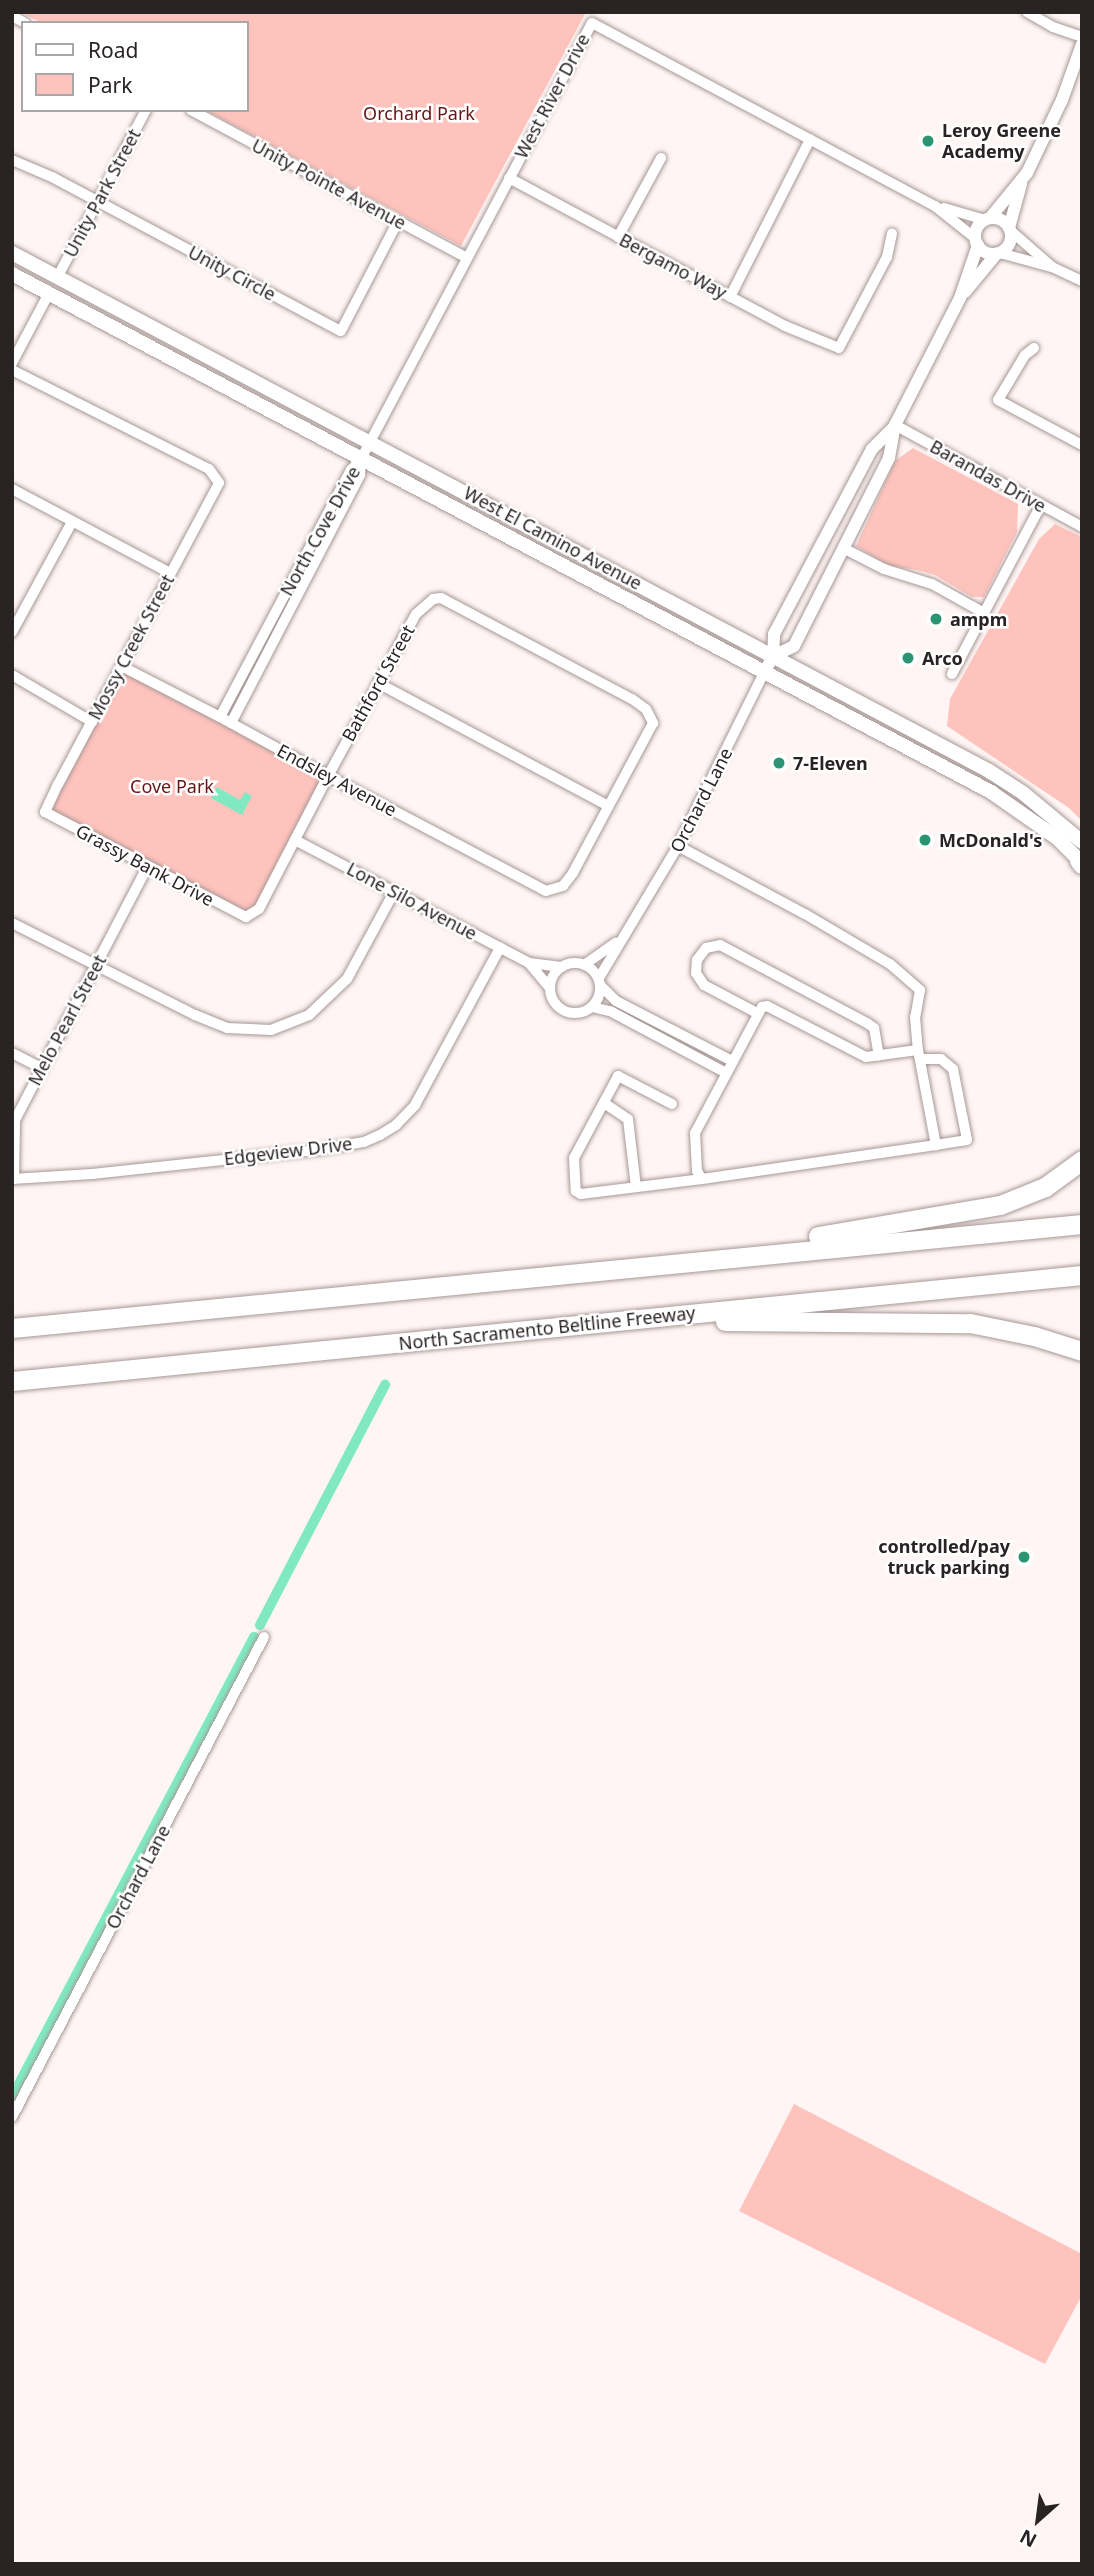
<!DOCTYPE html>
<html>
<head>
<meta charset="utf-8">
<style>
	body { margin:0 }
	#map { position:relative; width:1094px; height:2576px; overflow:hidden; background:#fff5f4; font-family:"Noto Sans",sans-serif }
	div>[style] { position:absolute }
	.green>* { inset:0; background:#ffc3bd; transform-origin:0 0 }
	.water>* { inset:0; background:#80e9c2 }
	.canal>* { height:10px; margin:-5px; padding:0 5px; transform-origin:5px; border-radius:5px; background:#80e9c2 }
	.roads { filter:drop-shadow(0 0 2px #a69896) drop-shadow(0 0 2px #a69896) }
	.minor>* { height:10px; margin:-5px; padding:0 5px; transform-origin:5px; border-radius:5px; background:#fff }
	.minor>.ring { margin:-5px; padding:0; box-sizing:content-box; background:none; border:10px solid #fff; border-radius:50% }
	.tertiary>* { height:12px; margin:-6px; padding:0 6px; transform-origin:6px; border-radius:6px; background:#fff }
	.tertiary>.ring { margin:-6px; padding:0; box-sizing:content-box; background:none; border:12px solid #fff; border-radius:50% }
	.secondary>* { height:14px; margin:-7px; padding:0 7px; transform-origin:7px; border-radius:7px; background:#fff }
	.motorway>* { height:19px; margin:-9.5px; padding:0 9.5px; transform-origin:9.5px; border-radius:9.5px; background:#fff }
	.dots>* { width:19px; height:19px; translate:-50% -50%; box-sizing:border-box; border:4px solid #fff; border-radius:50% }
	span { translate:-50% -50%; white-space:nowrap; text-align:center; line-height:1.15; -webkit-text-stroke:5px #fff; paint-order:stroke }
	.street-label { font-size:18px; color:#292423 }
	.park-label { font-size:18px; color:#661415 }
	.poi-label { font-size:18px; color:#292423; font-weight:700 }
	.left { translate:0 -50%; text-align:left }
	.right { translate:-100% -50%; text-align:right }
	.frame { position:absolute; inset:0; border:14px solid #292423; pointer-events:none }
	.legend { position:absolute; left:21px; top:21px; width:228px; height:91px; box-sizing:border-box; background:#fff; border:2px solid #a9a7a7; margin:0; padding:9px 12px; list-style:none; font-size:21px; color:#292423 }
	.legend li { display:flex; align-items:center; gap:14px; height:35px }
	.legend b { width:35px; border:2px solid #a9a7a7 }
	.north { position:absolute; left:1003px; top:2485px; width:70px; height:70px; -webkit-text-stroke:5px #fff; paint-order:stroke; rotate:208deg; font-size:19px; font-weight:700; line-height:28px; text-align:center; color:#292423 }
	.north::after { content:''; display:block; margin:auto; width:24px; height:32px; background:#292423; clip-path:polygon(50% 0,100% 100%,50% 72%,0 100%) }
</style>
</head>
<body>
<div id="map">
	<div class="green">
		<i style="clip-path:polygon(21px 12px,586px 12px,461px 246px,205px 110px,247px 110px,247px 23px,41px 23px)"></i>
		<i style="clip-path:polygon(913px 448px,1018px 504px,1017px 532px,984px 597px,972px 597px,935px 575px,917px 570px,889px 566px,856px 546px,895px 461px)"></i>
		<i style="clip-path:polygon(1055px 524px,1082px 537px,1082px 821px,1069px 808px,947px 726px,950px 699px,1039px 539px)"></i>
		<i style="left:121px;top:666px;width:234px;height:165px;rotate:28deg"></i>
		<i style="clip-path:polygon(794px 2104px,1082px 2254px,1082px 2295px,1045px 2364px,739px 2211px)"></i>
	</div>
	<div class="water">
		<i style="clip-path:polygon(217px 787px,240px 800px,245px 792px,252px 796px,242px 815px,211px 798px)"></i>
	</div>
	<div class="canal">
		<i style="left:260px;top:1625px;width:271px;rotate:-62.5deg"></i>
		<i style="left:12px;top:2097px;width:520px;rotate:-62.25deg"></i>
	</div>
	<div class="roads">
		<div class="minor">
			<i style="left:1027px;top:12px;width:30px;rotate:30deg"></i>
			<i style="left:1053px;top:27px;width:31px;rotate:19deg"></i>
			<i style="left:12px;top:16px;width:15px;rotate:28deg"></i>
			<i style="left:191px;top:110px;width:313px;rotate:28.2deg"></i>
			<i style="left:12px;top:160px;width:43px;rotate:23deg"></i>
			<i style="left:52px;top:177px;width:327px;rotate:28.1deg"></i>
			<i style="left:341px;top:331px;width:124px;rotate:-62.6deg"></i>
			<i style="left:509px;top:178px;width:313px;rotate:28.2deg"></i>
			<i style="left:785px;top:326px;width:58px;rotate:22.2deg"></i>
			<i style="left:839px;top:348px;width:103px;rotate:-62.2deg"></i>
			<i style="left:887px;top:257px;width:24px;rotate:-78deg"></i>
			<i style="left:944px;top:208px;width:43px;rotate:16.3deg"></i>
			<i style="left:1011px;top:231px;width:52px;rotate:41.1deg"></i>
			<i style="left:618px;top:237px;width:90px;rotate:-61.4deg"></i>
			<i style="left:1000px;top:253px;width:54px;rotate:15.1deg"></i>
			<i style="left:1052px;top:267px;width:33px;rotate:25deg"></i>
			<i style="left:58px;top:276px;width:188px;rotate:-62.1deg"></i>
			<i style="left:730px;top:297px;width:177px;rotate:-63.1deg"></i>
			<i style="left:1034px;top:348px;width:11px;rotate:142deg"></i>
			<i style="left:1025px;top:355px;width:52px;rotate:121deg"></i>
			<i style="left:998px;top:400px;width:95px;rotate:28.2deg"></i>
			<i style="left:12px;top:363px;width:79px;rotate:-62.1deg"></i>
			<i style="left:12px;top:370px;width:220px;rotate:26.7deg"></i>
			<i style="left:209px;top:469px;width:17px;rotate:54deg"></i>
			<i style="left:219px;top:483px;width:341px;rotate:118.1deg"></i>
			<i style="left:58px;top:784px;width:31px;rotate:115deg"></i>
			<i style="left:45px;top:812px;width:227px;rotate:27.6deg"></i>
			<i style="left:246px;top:917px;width:15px;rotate:-32deg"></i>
			<i style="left:259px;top:909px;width:150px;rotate:-62.6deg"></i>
			<i style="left:328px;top:776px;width:184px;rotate:-61.5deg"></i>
			<i style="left:416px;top:614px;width:23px;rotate:-41deg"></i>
			<i style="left:433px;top:599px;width:8px;rotate:-7deg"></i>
			<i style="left:441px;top:598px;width:216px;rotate:27.9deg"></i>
			<i style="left:632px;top:699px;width:17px;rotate:36deg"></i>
			<i style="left:646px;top:709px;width:16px;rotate:63deg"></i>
			<i style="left:653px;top:723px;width:170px;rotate:118.1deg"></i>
			<i style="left:573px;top:873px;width:16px;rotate:128deg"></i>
			<i style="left:563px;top:886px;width:18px;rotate:164deg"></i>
			<i style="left:546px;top:891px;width:246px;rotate:-152.2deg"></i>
			<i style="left:328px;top:776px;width:123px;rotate:-151.4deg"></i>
			<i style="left:220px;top:717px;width:111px;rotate:-152.7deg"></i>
			<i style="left:895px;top:425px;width:213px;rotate:28.6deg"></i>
			<i style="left:12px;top:489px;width:179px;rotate:28deg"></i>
			<i style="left:843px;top:548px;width:46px;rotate:27.1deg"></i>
			<i style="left:884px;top:569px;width:50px;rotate:17.4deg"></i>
			<i style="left:932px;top:584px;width:60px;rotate:29.1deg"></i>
			<i style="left:984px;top:613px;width:69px;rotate:117.7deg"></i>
			<i style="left:984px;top:613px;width:122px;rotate:-62.2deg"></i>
			<i style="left:12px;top:632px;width:125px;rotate:-61.4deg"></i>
			<i style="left:12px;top:675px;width:93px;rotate:30.4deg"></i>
			<i style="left:378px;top:683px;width:261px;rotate:28.1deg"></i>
			<i style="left:220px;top:717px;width:280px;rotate:-62.1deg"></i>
			<i style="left:351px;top:470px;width:15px;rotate:-48deg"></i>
			<i style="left:361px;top:459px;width:493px;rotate:-62.1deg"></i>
			<i style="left:592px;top:23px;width:389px;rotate:28.1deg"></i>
			<i style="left:935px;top:206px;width:51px;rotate:38.7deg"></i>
			<i style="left:231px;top:723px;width:280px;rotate:-62.5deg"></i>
			<i style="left:360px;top:475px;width:16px;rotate:-86deg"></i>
			<i style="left:295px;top:840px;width:264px;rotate:27.7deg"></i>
			<i style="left:529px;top:963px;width:33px;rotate:50deg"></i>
			<i style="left:678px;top:846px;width:144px;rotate:28.2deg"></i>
			<i style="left:805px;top:914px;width:99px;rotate:30.5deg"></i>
			<i style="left:890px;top:964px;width:40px;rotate:41deg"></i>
			<i style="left:920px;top:990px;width:27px;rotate:100deg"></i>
			<i style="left:915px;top:1017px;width:33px;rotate:85deg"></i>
			<i style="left:918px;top:1050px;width:97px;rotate:79.3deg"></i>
			<i style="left:936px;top:1145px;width:236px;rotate:171.7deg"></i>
			<i style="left:702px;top:1179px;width:9px;rotate:-122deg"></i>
			<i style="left:697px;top:1171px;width:38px;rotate:-93deg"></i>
			<i style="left:695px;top:1133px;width:143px;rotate:-62deg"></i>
			<i style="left:762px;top:1007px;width:5px;rotate:-11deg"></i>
			<i style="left:767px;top:1006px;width:111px;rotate:27.3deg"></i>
			<i style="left:866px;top:1057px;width:52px;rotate:-7.7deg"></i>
			<i style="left:12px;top:923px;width:205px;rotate:26.7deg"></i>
			<i style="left:195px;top:1015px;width:35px;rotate:22deg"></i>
			<i style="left:227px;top:1028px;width:44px;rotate:2.6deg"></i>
			<i style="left:271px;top:1030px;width:41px;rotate:-21.5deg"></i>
			<i style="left:309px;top:1015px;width:52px;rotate:-43.5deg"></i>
			<i style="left:347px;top:979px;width:99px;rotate:-61.6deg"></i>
			<i style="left:529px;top:963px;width:33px;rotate:7deg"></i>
			<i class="ring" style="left:550px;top:963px;width:40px;height:40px"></i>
			<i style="left:584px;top:965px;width:39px;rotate:-35deg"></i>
			<i style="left:599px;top:978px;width:154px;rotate:-59.1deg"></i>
			<i style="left:678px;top:846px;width:193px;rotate:-63.6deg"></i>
			<i style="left:600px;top:985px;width:23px;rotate:45deg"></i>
			<i style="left:616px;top:1001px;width:131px;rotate:27.3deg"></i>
			<i style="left:592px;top:1007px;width:18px;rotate:13deg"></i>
			<i style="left:610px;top:1011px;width:132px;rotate:28.1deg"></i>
			<i style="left:757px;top:1013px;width:60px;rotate:-152.2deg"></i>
			<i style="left:704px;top:985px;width:14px;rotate:-124deg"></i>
			<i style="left:696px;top:973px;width:13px;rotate:-86deg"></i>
			<i style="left:697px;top:960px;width:15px;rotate:-53deg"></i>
			<i style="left:706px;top:948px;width:14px;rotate:-12deg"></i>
			<i style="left:720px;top:945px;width:166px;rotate:28deg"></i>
			<i style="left:867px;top:1023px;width:9px;rotate:36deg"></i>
			<i style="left:874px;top:1028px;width:28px;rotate:80deg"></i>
			<i style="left:12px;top:1053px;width:33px;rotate:27deg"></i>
			<i style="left:920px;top:1059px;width:21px"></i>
			<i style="left:941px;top:1059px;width:16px;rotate:40deg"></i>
			<i style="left:953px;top:1069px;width:72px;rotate:78.8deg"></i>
			<i style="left:967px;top:1140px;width:31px;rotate:171deg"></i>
			<i style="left:604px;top:1103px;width:29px;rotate:34deg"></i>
			<i style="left:628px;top:1119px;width:68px;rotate:83.3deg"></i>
			<i style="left:672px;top:1104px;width:61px;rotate:-152.6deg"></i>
			<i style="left:618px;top:1076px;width:93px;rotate:118.2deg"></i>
			<i style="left:574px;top:1158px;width:33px;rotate:87deg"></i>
			<i style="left:576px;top:1191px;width:6px;rotate:31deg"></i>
			<i style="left:581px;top:1194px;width:122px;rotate:-7.1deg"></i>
			<i style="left:12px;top:1179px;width:80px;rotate:-3.6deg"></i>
			<i style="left:92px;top:1174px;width:227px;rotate:-6.1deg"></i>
			<i style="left:318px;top:1150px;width:47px;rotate:-9.9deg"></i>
			<i style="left:364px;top:1142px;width:17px;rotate:-24deg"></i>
			<i style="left:380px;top:1135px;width:19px;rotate:-32deg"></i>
			<i style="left:396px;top:1125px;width:28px;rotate:-46deg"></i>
			<i style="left:415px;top:1105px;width:179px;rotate:-61.6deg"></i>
			<i style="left:14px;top:1179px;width:59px;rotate:-89deg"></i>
			<i style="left:15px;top:1120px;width:284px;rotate:-62.4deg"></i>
			<i style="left:12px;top:2117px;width:542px;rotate:-62.3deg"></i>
		</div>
		<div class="tertiary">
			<i style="left:990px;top:218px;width:58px;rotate:-50.6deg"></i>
			<i style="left:1027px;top:173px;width:81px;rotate:-64.4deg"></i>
			<i style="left:1062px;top:100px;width:59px;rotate:-70.3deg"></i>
			<i class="ring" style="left:975px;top:218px;width:24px;height:24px"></i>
			<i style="left:1009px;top:228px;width:46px;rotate:-74.7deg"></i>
			<i style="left:965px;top:292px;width:50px;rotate:-50.6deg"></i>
			<i style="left:773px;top:656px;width:23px;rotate:-25deg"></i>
			<i style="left:794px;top:646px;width:211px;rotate:-63.2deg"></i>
			<i style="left:889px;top:458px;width:34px;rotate:-80deg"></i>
			<i style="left:895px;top:425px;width:143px;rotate:-62.9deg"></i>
			<i style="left:960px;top:298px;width:56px;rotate:-71.2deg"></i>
			<i style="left:764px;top:673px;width:19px;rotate:-62deg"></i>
			<i style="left:773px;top:656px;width:22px;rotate:-87deg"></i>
			<i style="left:774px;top:634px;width:209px;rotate:-62.1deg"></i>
			<i style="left:872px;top:449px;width:33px;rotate:-45deg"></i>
		</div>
		<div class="secondary">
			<i style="left:12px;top:253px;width:1106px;rotate:27.93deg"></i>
			<i style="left:989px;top:771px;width:40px;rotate:32.9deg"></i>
			<i style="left:1023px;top:793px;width:77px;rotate:39.7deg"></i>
			<i style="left:12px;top:274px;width:1108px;rotate:27.88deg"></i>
			<i style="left:991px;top:792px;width:80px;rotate:34.9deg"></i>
			<i style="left:1057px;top:838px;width:35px;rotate:45deg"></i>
		</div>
		<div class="motorway">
			<i style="left:1079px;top:860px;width:5px;rotate:53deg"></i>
			<i style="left:818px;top:1236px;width:185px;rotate:-9.7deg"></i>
			<i style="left:1000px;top:1205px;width:48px;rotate:-21.8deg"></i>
			<i style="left:1045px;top:1187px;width:46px;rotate:-36.1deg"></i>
			<i style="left:725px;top:1321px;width:245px;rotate:0.5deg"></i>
			<i style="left:970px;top:1323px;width:65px;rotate:11.5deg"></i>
			<i style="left:1034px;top:1336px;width:50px;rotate:17.4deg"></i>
			<i style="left:12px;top:1328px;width:1075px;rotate:-5.55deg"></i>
			<i style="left:12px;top:1381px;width:1075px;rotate:-5.66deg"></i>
		</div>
	</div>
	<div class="dots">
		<i style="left:928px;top:141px;background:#2b9472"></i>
		<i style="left:936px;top:619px;background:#2b9472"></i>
		<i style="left:908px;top:658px;background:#2b9472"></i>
		<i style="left:779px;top:763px;background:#2b9472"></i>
		<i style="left:925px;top:840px;background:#2b9472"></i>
		<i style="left:1024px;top:1557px;background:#2b9472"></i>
	</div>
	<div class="street-label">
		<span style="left:552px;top:96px;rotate:-62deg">West River Drive</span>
		<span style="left:329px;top:184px;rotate:28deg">Unity Pointe Avenue</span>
		<span style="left:102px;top:193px;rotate:-62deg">Unity Park Street</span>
		<span style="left:673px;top:266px;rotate:28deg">Bergamo Way</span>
		<span style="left:232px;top:273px;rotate:28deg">Unity Circle</span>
		<span style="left:988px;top:476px;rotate:29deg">Barandas Drive</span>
		<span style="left:320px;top:531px;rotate:-61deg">North Cove Drive</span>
		<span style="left:553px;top:538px;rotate:28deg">West El Camino Avenue</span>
		<span style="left:131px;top:647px;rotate:-62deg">Mossy Creek Street</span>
		<span style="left:378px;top:683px;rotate:-61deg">Bathford Street</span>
		<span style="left:337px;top:780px;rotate:28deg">Endsley Avenue</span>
		<span style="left:701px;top:800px;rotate:-63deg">Orchard Lane</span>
		<span style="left:145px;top:865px;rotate:28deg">Grassy Bank Drive</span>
		<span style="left:412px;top:901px;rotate:28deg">Lone Silo Avenue</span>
		<span style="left:67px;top:1020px;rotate:-62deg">Melo Pearl Street</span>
		<span style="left:288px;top:1151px;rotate:-7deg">Edgeview Drive</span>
		<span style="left:547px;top:1328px;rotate:-6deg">North Sacramento Beltline Freeway</span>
		<span style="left:138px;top:1877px;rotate:-62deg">Orchard Lane</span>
	</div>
	<div class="park-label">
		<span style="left:419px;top:113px">Orchard Park</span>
		<span style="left:172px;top:786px">Cove Park</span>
	</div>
	<div class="poi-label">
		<span class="left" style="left:942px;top:141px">Leroy Greene<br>Academy</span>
		<span class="left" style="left:950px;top:619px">ampm</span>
		<span class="left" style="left:922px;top:658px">Arco</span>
		<span class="left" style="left:793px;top:763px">7-Eleven</span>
		<span class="left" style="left:939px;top:840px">McDonald's</span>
		<span class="right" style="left:1010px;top:1557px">controlled/pay<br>truck parking</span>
	</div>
	<div class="frame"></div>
	<ul class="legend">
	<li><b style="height:9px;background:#fff"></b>Road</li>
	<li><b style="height:19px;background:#ffc3bd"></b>Park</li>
	</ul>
	<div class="north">N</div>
</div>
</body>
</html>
